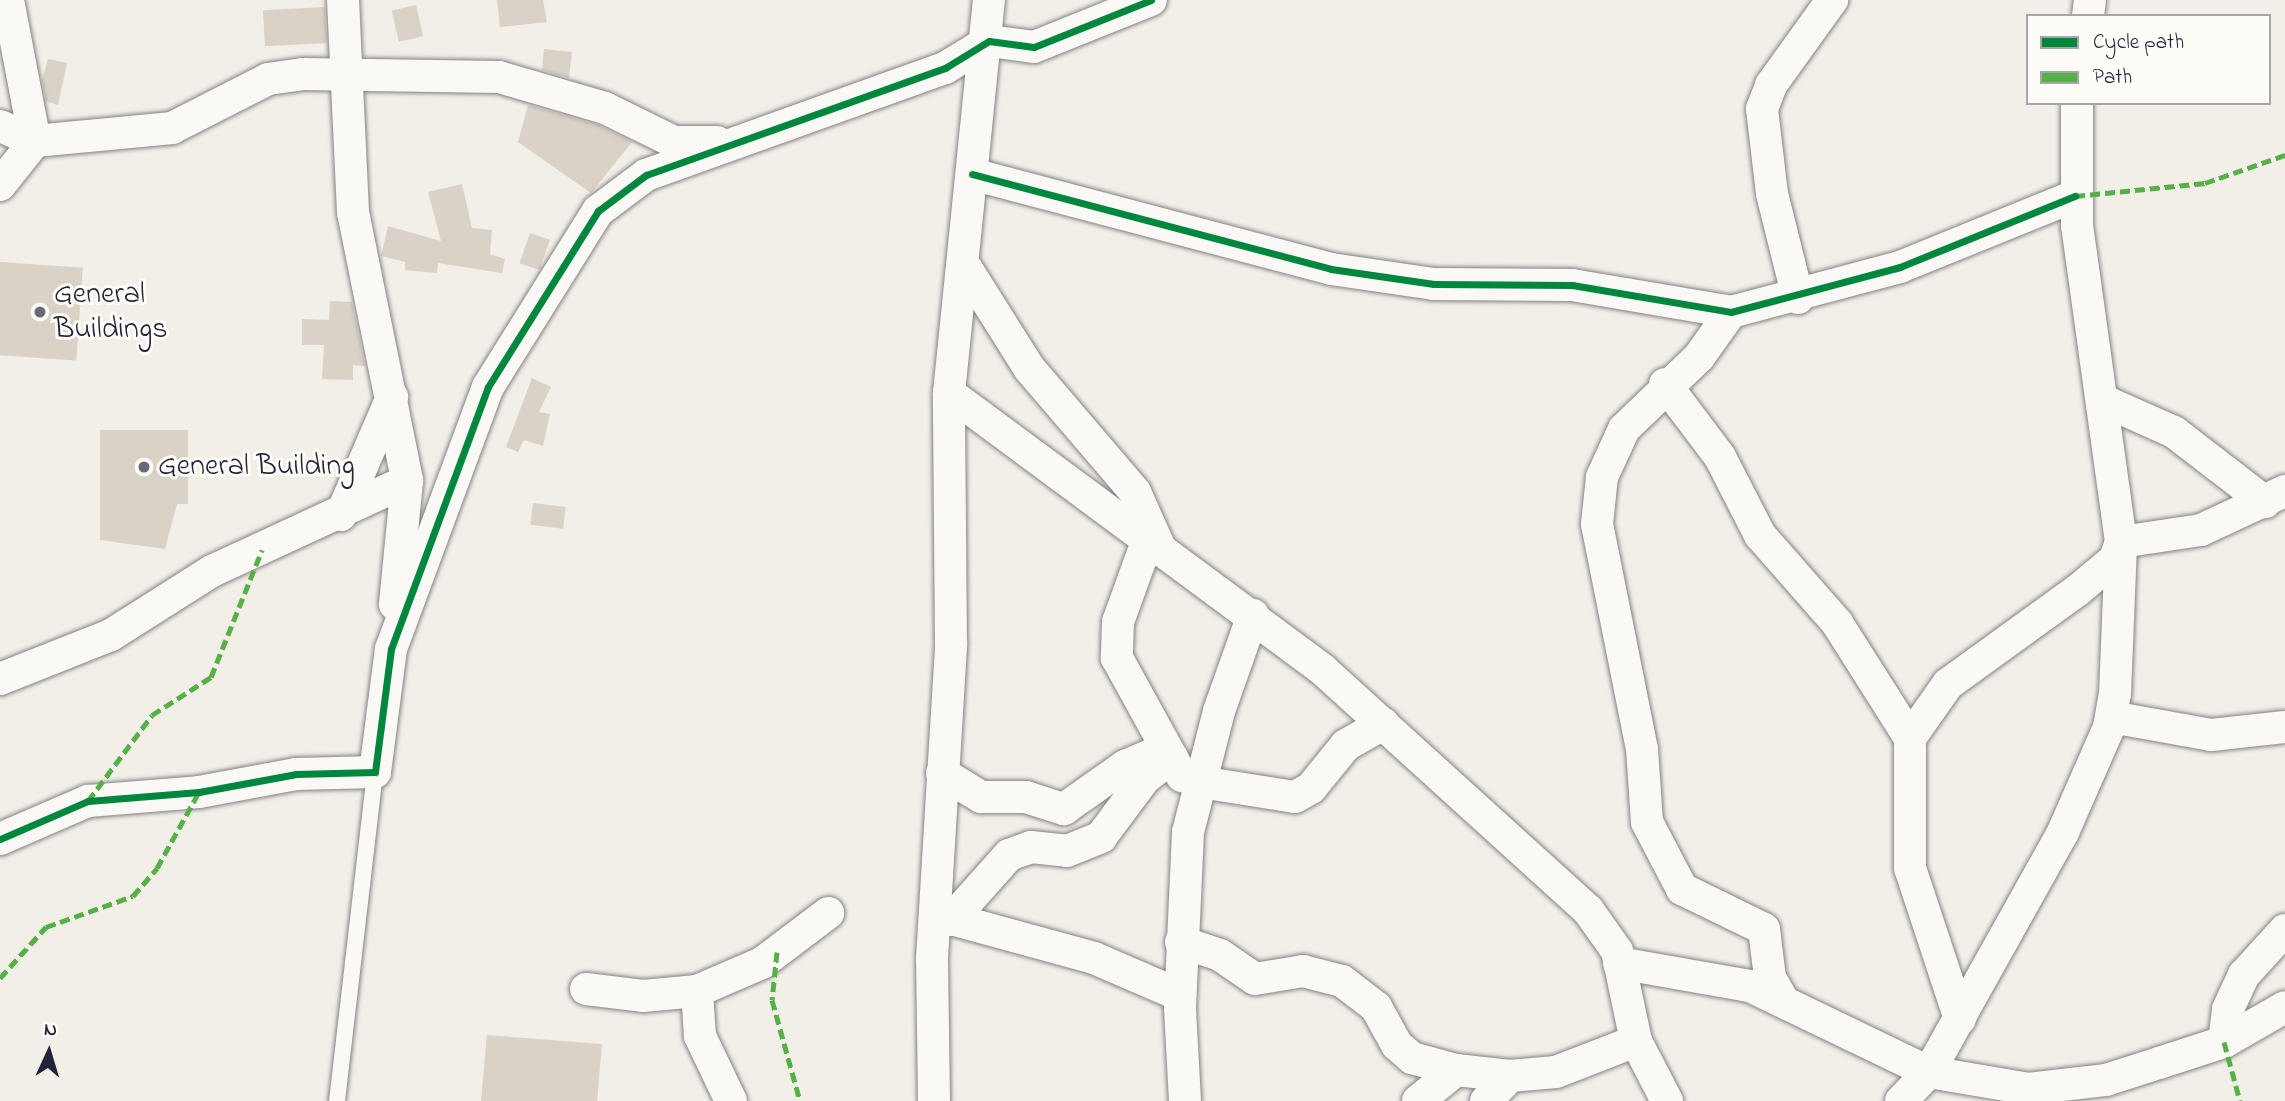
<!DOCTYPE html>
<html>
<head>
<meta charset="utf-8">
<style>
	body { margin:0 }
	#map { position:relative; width:2285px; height:1101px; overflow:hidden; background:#f2eee8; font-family:"Indie Flower",sans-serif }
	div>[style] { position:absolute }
	.building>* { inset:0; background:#dad1c7; transform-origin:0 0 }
	.roads { filter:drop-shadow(0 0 2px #848284) drop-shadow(0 0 2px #848284) }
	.service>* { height:16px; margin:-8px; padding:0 8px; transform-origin:8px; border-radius:8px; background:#faf9f6 }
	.minor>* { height:32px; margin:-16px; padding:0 16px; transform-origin:16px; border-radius:16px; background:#faf9f6 }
	.quiet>* { height:5px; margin-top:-2.5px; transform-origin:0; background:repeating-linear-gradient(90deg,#55b146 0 10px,transparent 0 15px) }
	.cycleway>* { height:7px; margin:-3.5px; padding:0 3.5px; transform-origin:3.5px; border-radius:3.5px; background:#00873e }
	.dots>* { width:19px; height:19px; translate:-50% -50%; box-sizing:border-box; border:4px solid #fdfcf7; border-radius:50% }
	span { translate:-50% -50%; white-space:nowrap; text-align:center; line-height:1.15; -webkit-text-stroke:6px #fdfcf7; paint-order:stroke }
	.poi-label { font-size:30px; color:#22223b }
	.left { translate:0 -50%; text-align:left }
	.legend { position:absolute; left:2026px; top:14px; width:245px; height:91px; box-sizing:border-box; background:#fdfcf7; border:2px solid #a5a5ac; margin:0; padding:9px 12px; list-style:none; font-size:21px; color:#22223b }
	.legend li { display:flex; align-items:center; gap:14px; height:35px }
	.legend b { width:35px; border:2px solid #a5a5ac }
	.north { position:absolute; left:14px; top:1017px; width:70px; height:70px; -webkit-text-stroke:5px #fdfcf7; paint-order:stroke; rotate:4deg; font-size:19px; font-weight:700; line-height:28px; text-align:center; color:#22223b }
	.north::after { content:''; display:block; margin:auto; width:24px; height:32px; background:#22223b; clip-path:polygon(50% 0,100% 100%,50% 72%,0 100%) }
</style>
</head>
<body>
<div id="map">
	<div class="building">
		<i style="clip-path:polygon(497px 0,543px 0,547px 22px,500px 27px)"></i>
		<i style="left:416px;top:5px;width:32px;height:25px;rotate:77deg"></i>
		<i style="left:325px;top:7px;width:36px;height:62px;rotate:87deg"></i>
		<i style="clip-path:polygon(544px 49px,572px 52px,569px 78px,542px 70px)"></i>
		<i style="clip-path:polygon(48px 59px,67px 63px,58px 105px,46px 101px,42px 80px)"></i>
		<i style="clip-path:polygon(528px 105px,598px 125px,632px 142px,591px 193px,518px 142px)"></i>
		<i style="clip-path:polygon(462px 184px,472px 228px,492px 230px,490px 254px,505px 259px,502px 273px,438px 263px,437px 273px,405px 270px,405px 262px,381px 256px,388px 226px,441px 241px,428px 192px)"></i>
		<i style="left:530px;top:233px;width:21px;height:32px;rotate:19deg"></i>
		<i style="left:0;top:262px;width:83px;height:93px;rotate:4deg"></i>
		<i style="clip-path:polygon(330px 301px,352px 302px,365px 366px,353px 365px,353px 380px,322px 379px,324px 345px,302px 345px,302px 319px,329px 320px)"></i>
		<i style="clip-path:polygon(532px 378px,551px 387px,539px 412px,550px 414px,543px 446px,524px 440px,518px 452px,506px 447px)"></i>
		<i style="clip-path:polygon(100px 430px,188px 430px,188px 504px,177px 504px,165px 549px,100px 540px)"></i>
		<i style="left:533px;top:503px;width:33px;height:22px;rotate:7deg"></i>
		<i style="clip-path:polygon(487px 1035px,602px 1044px,597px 1101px,481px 1101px)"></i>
	</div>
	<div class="roads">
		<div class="service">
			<i style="left:337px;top:1101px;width:331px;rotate:-83.4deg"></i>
		</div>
		<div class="minor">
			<i style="left:8px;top:0;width:144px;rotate:79.2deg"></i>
			<i style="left:343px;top:0;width:212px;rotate:87.3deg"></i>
			<i style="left:353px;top:212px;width:274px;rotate:78.6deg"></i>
			<i style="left:407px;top:481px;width:124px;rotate:95.6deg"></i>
			<i style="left:2088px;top:16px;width:16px;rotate:-83deg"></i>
			<i style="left:0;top:126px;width:38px;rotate:23deg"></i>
			<i style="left:972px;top:174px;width:371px;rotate:14.8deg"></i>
			<i style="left:1331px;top:269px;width:104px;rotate:8.3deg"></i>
			<i style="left:1434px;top:284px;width:138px;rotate:0.4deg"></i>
			<i style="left:1572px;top:285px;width:161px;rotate:9.6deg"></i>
			<i style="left:1731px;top:312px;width:175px;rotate:-14.9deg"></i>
			<i style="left:1900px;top:267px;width:189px;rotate:-22.1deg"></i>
			<i style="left:0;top:185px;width:56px;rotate:-51.5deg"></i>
			<i style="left:35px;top:141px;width:138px;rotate:-5.4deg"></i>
			<i style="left:172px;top:128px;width:108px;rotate:-27deg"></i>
			<i style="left:268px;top:79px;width:35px;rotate:-8deg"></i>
			<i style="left:303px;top:74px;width:196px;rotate:0.9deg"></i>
			<i style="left:499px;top:77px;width:110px;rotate:16.3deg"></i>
			<i style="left:605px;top:108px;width:77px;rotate:26.2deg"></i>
			<i style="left:674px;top:142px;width:43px"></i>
			<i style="left:963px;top:263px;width:124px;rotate:57.8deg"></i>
			<i style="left:1029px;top:368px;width:163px;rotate:49.5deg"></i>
			<i style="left:1135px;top:492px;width:59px;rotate:66deg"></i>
			<i style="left:1798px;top:298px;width:107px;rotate:-104deg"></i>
			<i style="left:1772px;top:194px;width:86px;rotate:-96.7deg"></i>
			<i style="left:1762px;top:109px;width:26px;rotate:-69deg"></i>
			<i style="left:1771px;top:85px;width:105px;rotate:-54.3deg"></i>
			<i style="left:1731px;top:312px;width:55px;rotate:125.4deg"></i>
			<i style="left:1699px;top:357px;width:104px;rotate:136.2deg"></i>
			<i style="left:1624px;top:429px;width:53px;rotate:114.6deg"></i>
			<i style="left:1602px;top:477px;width:47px;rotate:96.1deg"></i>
			<i style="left:1597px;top:524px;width:229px;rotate:78.7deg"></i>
			<i style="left:1642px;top:749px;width:73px;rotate:86.1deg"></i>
			<i style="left:1647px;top:822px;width:76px;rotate:62.4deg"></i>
			<i style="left:1682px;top:889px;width:91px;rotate:26deg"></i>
			<i style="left:1764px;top:929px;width:49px;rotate:83deg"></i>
			<i style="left:1770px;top:978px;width:22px;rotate:60deg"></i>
			<i style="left:1665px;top:384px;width:91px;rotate:53deg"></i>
			<i style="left:1720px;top:457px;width:88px;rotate:62.9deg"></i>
			<i style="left:1760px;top:535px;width:117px;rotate:48.8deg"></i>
			<i style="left:1837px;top:623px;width:136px;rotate:57.6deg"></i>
			<i style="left:1910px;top:738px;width:130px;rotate:90deg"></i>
			<i style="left:1910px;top:868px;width:159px;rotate:71.7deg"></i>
			<i style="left:949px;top:393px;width:465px;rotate:36.5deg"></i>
			<i style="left:1323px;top:670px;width:358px;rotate:42.2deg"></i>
			<i style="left:1588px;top:910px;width:50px;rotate:54.7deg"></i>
			<i style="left:1617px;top:951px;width:92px;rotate:78.1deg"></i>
			<i style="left:1636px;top:1041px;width:68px;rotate:62.7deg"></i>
			<i style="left:2102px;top:400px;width:79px;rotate:24deg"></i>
			<i style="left:2174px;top:432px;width:115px;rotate:37.6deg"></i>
			<i style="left:341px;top:515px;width:129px;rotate:-66.6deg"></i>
			<i style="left:1148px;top:539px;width:88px;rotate:109.9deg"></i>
			<i style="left:1118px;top:622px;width:36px;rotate:92deg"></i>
			<i style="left:1117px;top:658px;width:135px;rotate:61.2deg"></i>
			<i style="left:0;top:679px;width:119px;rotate:-21.6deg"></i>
			<i style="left:111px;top:635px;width:120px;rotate:-32.4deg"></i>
			<i style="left:212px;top:571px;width:215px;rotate:-24.8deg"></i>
			<i style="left:2111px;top:717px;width:102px;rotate:10.2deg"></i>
			<i style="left:2211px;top:735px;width:74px;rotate:-6.2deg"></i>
			<i style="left:1910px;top:738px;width:66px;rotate:-54.9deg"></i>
			<i style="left:1948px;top:684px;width:160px;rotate:-35.9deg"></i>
			<i style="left:2078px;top:590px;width:48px;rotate:-40deg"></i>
			<i style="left:2115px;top:559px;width:18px;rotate:-71deg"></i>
			<i style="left:2121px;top:542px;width:81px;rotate:-8.5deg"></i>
			<i style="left:2201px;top:530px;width:93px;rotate:-24.9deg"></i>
			<i style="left:942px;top:773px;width:46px;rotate:31.6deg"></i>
			<i style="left:981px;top:797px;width:45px"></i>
			<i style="left:1026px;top:797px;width:40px;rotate:18deg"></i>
			<i style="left:1064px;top:809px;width:75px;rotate:-35.2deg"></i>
			<i style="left:1125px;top:766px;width:43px;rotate:-23deg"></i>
			<i style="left:1200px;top:782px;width:96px;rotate:9deg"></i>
			<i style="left:1295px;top:797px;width:18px;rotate:-29deg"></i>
			<i style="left:1311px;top:788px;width:55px;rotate:-50.9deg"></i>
			<i style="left:1346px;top:745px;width:43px;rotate:-29.6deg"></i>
			<i style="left:0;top:839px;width:96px;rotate:-23.4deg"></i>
			<i style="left:88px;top:801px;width:111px;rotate:-4.6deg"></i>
			<i style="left:199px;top:792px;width:99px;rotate:-10.5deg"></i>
			<i style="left:296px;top:774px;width:79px;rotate:-1.5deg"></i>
			<i style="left:375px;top:772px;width:124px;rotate:-82.6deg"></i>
			<i style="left:391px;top:649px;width:279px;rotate:-69.7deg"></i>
			<i style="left:488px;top:387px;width:208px;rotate:-58deg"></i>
			<i style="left:598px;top:211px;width:60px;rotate:-36.9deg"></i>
			<i style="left:646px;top:175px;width:318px;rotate:-19.7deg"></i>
			<i style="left:945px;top:68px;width:52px;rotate:-31.5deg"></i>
			<i style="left:989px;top:41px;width:45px;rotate:7.6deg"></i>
			<i style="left:1034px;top:47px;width:126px;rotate:-21.9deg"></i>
			<i style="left:937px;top:915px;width:163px;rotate:15.3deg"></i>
			<i style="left:1094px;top:958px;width:94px;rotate:23.3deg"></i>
			<i style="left:951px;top:920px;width:87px;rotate:-48.3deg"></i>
			<i style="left:1009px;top:855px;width:23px;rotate:-20deg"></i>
			<i style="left:1031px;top:847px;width:36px;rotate:6deg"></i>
			<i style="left:1067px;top:851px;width:37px;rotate:-22deg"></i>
			<i style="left:1101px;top:837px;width:74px;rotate:-53.3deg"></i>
			<i style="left:1145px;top:778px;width:34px;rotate:-37deg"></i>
			<i style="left:1181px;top:942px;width:41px;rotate:18.4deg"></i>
			<i style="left:1220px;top:955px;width:42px;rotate:34.4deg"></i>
			<i style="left:1255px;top:979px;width:49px;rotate:-9.5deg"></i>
			<i style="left:1303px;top:971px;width:40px;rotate:14.4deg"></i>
			<i style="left:1342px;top:981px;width:43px;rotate:37.4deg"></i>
			<i style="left:1376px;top:1007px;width:43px;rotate:61.1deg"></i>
			<i style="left:1397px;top:1045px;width:20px;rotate:41deg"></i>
			<i style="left:1412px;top:1058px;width:46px;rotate:15.3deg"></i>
			<i style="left:1456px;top:1070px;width:54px;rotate:6.3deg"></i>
			<i style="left:1510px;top:1076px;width:46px;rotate:-5deg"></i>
			<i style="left:1556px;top:1072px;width:86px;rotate:-21.2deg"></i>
			<i style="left:1619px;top:963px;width:133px;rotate:10deg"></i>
			<i style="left:1750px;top:986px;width:199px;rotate:25.7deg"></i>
			<i style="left:1929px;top:1072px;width:100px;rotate:9.7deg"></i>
			<i style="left:2028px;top:1089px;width:79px;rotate:-6.6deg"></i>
			<i style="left:2106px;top:1080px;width:56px;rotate:-17.8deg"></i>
			<i style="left:2159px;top:1063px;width:68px;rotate:-17.9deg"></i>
			<i style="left:2224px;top:1042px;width:70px;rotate:-29.8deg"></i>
			<i style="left:586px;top:989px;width:57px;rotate:7deg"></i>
			<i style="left:643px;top:996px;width:54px;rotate:-5.3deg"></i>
			<i style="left:697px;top:991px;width:71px;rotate:-23.3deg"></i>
			<i style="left:762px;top:963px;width:83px;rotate:-37.1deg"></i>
			<i style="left:697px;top:991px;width:45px;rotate:86.2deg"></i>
			<i style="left:700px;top:1036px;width:72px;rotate:64.5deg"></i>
			<i style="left:2224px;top:1042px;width:33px;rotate:-83deg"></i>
			<i style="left:2228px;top:1009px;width:38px;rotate:-65deg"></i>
			<i style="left:2244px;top:975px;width:61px;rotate:-47.7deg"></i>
			<i style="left:934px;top:1101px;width:143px;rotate:-90.8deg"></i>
			<i style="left:932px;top:958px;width:316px;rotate:-86.5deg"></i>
			<i style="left:951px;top:643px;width:250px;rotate:-90.5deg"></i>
			<i style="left:949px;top:393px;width:395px;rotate:-84.2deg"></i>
			<i style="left:1185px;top:1101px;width:93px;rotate:-93.1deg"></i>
			<i style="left:1180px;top:1008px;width:176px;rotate:-87.4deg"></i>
			<i style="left:1188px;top:832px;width:125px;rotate:-75.6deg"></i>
			<i style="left:1219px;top:711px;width:102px;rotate:-70.5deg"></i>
			<i style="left:1418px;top:1101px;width:49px;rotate:-39.2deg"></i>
			<i style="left:1486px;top:1101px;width:35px;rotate:-46deg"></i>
			<i style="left:1901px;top:1101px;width:40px;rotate:-46deg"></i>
			<i style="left:1929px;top:1072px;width:275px;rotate:-60.8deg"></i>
			<i style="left:2063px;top:832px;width:115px;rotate:-66.3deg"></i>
			<i style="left:2109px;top:727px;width:34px;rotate:-80deg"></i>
			<i style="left:2115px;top:694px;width:152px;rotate:-87.7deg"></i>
			<i style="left:2121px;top:542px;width:319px;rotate:-97.9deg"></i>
			<i style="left:2077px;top:226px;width:123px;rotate:-90deg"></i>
		</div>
	</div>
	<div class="quiet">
		<i style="left:2075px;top:196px;width:131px;rotate:-5.7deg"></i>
		<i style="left:2205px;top:183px;width:85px;rotate:-19.3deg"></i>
		<i style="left:88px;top:801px;width:107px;rotate:-53.3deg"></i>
		<i style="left:152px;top:715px;width:70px;rotate:-32.8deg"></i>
		<i style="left:211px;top:677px;width:137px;rotate:-68.1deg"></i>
		<i style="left:777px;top:952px;width:48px;rotate:95.9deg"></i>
		<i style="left:772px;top:1000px;width:105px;rotate:74.5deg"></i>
		<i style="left:0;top:978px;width:69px;rotate:-48deg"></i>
		<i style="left:46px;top:927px;width:92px;rotate:-19.6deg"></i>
		<i style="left:133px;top:896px;width:37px;rotate:-49deg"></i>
		<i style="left:157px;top:868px;width:87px;rotate:-61.1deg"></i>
		<i style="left:2224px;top:1042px;width:61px;rotate:74.8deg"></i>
	</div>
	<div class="cycleway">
		<i style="left:972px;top:174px;width:371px;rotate:14.8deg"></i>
		<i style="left:1331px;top:269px;width:104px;rotate:8.3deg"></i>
		<i style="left:1434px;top:284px;width:138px;rotate:0.4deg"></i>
		<i style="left:1572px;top:285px;width:161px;rotate:9.6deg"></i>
		<i style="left:1731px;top:312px;width:175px;rotate:-14.9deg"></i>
		<i style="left:1900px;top:267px;width:189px;rotate:-22.1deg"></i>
		<i style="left:0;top:839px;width:96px;rotate:-23.4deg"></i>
		<i style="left:88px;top:801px;width:111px;rotate:-4.6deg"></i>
		<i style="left:199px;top:792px;width:99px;rotate:-10.5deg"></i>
		<i style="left:296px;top:774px;width:79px;rotate:-1.5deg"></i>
		<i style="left:375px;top:772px;width:124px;rotate:-82.6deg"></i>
		<i style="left:391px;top:649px;width:279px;rotate:-69.7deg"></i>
		<i style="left:488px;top:387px;width:208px;rotate:-58deg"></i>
		<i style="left:598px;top:211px;width:60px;rotate:-36.9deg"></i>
		<i style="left:646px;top:175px;width:318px;rotate:-19.7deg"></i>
		<i style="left:945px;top:68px;width:52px;rotate:-31.5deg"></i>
		<i style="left:989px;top:41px;width:45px;rotate:7.6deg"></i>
		<i style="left:1034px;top:47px;width:126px;rotate:-21.9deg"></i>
	</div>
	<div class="dots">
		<i style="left:40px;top:312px;background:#6b6978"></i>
		<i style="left:144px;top:467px;background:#6b6978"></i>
	</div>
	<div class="poi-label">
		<span class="left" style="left:54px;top:312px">General<br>Buildings</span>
		<span class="left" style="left:158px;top:467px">General Building</span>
	</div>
	<ul class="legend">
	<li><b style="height:9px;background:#00873e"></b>Cycle path</li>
	<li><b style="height:9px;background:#55b146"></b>Path</li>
	</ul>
	<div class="north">N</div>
</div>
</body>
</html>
